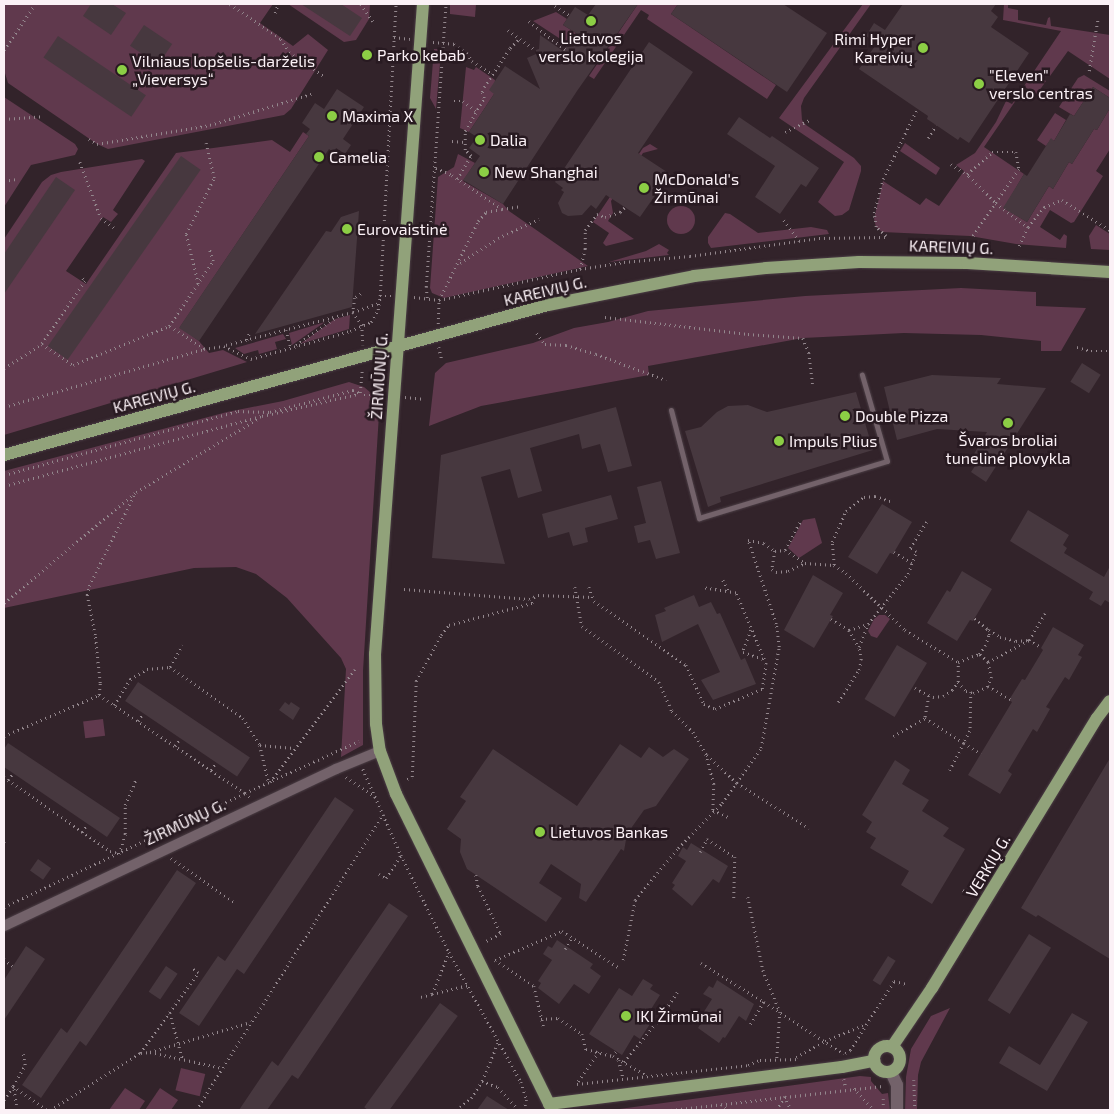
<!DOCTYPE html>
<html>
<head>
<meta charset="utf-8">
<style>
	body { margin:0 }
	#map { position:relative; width:1114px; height:1114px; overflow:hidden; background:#32232a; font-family:"Exo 2",sans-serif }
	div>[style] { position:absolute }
	.green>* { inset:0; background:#60394d; transform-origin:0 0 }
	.round { border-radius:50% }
	.building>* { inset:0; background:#47383f; transform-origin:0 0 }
	.path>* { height:2.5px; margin-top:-1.25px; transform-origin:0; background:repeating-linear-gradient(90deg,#93878d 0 1px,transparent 0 5px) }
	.roads { filter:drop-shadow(0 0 1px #4b3e45) drop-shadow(0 0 1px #4b3e45) }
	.service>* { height:5px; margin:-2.5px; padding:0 2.5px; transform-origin:2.5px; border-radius:2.5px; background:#73626a }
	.minor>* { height:10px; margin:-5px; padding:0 5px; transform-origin:5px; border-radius:5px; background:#73626a }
	.secondary>* { height:12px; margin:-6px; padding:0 6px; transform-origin:6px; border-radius:6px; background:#73626a }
	.primary>* { height:12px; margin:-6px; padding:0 6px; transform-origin:6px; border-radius:6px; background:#91a27a }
	.primary>.ring { margin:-6px; padding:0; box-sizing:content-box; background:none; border:12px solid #91a27a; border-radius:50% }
	.dots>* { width:14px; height:14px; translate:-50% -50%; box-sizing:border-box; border:2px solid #281a21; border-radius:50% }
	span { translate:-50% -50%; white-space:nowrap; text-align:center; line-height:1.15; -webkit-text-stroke:5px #281a21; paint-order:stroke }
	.poi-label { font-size:16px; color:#fbf1f6 }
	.right { translate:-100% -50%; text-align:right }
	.left { translate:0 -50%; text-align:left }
	.street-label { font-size:16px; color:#fbf1f6 }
	.frame { position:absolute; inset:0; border:5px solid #fbf1f6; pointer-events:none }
</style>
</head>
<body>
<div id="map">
	<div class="green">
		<i style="clip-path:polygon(4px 4px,273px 4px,260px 23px,293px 46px,308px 34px,328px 50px,291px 109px,284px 115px,108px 149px,97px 144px,8px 83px,4px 70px)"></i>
		<i style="clip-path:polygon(288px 4px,370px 4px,369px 19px,356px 40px,344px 42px)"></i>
		<i style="clip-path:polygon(450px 4px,476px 4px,475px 17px,450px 14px)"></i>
		<i style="clip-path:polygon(638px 4px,678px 4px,671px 14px,776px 85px,767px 99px,647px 19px,649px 15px,641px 10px,594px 79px,589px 76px)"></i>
		<i style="clip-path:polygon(863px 4px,871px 4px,804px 98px,801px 106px,802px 120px,806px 125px,854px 158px,861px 166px,861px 171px,849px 210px,842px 215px,835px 216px,818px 202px,844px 162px,779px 118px)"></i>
		<i style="clip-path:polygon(1004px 4px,1008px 4px,1008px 8px,1018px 10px,1018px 20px,1046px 25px,1048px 18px,1050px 17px,1051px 26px,1110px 35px,1110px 79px,1068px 51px,1050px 76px,1040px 70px,1036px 75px,1046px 81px,1037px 94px,1025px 87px,984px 147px,1024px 174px,1004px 208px,1027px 222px,1049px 186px,1053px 189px,1069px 162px,1072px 164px,1094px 129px,1097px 130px,1110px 108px,1110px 149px,1096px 171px,1103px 176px,1074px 222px,1071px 223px,1050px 210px,1040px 227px,1060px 240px,1064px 234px,1067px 236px,1066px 248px,1016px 244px,970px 236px,882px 232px,876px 227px,874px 219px,883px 181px,920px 205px,926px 198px,939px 206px,964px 171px,956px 165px,975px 153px,996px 122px,1006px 101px,1012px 104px,1061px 31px,1003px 20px)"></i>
		<i style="clip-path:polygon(556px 12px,567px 19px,563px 25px,576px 33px,568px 44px,533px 21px)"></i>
		<i style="clip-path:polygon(434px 49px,437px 49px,441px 52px,436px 109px,430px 98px)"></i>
		<i style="clip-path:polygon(466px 67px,474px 70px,476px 67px,495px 80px,494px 94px,469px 132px,460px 128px)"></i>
		<i style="clip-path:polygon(1084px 75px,1110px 91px,1110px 98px,1093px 87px,1074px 116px,1059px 107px,1078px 78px)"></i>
		<i style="clip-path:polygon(4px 97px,75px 144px,78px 149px,75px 155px,31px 165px,4px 207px)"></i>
		<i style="clip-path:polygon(1055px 113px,1066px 120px,1054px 141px,1051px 139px,1046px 146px,1037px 140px)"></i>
		<i style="clip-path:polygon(303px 132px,309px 136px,180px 327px,199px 341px,209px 353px,223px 350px,247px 362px,4px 435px,4px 239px,42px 182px,51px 175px,61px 172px,142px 159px,145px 161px,113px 210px,118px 214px,111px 222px,103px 217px,101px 220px,66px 271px,86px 284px,176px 153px,272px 140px,290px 152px)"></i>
		<i style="clip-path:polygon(905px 143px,940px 168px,936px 175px,900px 151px)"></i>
		<i style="clip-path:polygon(650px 144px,658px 149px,643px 153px,611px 201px,613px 213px,608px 221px,634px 239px,606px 246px,603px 243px,609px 233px,593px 222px,643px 148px)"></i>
		<i style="clip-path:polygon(458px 154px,475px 163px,463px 181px,503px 204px,509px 211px,588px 266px,444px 298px,432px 293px,430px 288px,438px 177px,454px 167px)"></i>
		<i class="round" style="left:667px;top:206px;width:28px;height:28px"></i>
		<i style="clip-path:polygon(725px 213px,730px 214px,758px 233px,811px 227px,827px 230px,829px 234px,711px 248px,708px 243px,708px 237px)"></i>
		<i style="clip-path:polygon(1096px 225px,1110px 234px,1110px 250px,1091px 249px,1089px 236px)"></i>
		<i style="clip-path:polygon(659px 244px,669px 250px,667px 253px,669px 255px,609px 262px,646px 251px)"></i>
		<i style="clip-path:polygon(961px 288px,1036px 292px,1036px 306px,1086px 308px,1061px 351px,1041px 351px,1041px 341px,981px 335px,904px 333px,803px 338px,648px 366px,649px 375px,481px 406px,429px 426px,435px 373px,446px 363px,533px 343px,574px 328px,608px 322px,648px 311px,805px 296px)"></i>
		<i style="clip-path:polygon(350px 315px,349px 329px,300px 344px,335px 319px)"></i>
		<i style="clip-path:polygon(325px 322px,292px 345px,289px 333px)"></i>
		<i style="clip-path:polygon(283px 334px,286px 339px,275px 342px,277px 349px,259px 354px,258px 350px,244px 354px,235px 348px)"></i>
		<i style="clip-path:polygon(349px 382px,364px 387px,371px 393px,379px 414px,363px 671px,363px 745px,341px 757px,346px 669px,341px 658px,287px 598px,256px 574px,236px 567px,194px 568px,4px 608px,4px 471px,227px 412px,283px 401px)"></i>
		<i style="clip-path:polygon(815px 518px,822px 543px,799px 558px,788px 548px,803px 520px)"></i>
		<i style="clip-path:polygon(879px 615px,885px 615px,890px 619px,877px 638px,871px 636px,868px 631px,874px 619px)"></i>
		<i style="left:103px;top:719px;width:17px;height:20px;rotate:83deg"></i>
		<i style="clip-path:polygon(950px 1008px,921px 1062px,918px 1075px,917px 1110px,905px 1110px,906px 1077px,911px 1049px,931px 1016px)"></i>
		<i style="left:181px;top:1068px;width:25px;height:23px;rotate:14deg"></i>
		<i style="clip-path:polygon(860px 1076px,871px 1077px,871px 1081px,882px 1094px,888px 1093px,890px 1110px,612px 1110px)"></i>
		<i style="clip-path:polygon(125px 1088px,145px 1101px,139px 1110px,109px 1110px)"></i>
		<i style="clip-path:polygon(160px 1088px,178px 1100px,171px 1110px,145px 1110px)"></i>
	</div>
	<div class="building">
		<i style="clip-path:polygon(91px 4px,112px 4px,126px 13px,111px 35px,83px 16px)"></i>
		<i style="clip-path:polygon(301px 4px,341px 4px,362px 18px,350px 36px)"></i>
		<i style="clip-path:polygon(596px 4px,638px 4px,577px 91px,503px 204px,463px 180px,480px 156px,469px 148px,477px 137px,469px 132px,494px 94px,489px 90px,505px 66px,540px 89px,527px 58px,536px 54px,536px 50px,539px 49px,540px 35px,563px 51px,576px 33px,563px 25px,575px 7px,588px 15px)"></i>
		<i style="clip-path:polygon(678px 4px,783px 4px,827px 33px,787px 92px,671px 14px)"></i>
		<i style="clip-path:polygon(903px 4px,996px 4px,991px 11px,998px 17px,991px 27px,1029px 53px,969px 143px,960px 137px,958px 140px,936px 125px,927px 119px,928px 116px,859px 69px,877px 43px,866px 36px,874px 23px,885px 30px)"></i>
		<i style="left:144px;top:25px;width:34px;height:25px;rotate:34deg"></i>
		<i style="left:58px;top:36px;width:106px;height:26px;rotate:34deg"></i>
		<i style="clip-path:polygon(649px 42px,693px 72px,638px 153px,670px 174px,640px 217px,606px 195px,596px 209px,591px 205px,582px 215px,568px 216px,562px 213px,558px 203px,564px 192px,561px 190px,563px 188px,555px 182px)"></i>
		<i style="clip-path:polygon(1093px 87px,1110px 98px,1110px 108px,1097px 130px,1094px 129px,1072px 164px,1069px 162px,1053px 189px,1049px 186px,1027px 222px,1003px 208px,1024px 174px,1027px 176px,1051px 138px,1054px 141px,1070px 114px,1074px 116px)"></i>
		<i style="clip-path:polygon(337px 89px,364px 107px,343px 139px,351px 145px,345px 154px,336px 148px,334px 153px,329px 149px,199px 341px,179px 328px,309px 136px,306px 134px,310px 129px,302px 123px,315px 103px,324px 109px)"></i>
		<i style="clip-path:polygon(739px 117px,770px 138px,772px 136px,819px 168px,806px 187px,801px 184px,780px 214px,755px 197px,775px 166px,727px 134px)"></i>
		<i style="left:181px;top:156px;width:24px;height:232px;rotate:35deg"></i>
		<i style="clip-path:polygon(56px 177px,75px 190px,4px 294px,4px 254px)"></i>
		<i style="clip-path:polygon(359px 211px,352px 307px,255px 334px,326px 231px,331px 232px,341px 217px)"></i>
		<i style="left:1082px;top:363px;width:22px;height:22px;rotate:32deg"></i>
		<i style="clip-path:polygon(932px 375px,1001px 378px,997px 384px,1046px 388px,986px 482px,971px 472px,977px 463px,971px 459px,987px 432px,937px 429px,897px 440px,884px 387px)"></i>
		<i style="clip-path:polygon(856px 392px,873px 450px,720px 497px,721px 502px,708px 507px,685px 431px,701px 427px,717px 412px,728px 406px,748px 405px,767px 412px)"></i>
		<i style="clip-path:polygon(616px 407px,632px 466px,608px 472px,600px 444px,582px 449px,579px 434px,530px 448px,542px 491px,518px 498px,510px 469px,481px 477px,505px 564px,432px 558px,441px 455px)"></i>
		<i style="clip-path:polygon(661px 481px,680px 553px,656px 559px,650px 540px,638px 543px,634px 526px,646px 523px,637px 487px)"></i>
		<i style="clip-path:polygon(611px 495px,618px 519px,585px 528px,588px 542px,573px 546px,569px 532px,548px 538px,542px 514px)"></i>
		<i style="clip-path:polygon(882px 504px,912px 522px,893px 554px,890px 553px,877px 574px,848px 557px)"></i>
		<i style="clip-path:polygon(1028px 510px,1069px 535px,1063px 545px,1067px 548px,1064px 553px,1104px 577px,1110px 566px,1110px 603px,1105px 600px,1101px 606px,1089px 599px,1093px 592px,1010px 541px)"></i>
		<i style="clip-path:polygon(962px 571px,992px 589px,973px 621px,970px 620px,957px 641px,927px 623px,947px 590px,950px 592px)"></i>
		<i style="clip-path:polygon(813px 575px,843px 593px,830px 615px,833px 616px,814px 648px,784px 630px)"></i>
		<i style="clip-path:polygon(694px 595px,699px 607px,711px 602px,717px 614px,720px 613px,741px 660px,745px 658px,756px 684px,713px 700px,701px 680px,720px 672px,698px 624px,662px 642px,655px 615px,666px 611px,664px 608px)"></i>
		<i style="clip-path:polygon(1053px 627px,1084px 645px,1078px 655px,1082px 657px,1069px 680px,1065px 677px,1046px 707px,1050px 709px,1037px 732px,1033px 729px,1008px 771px,1012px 774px,1000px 794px,968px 775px,1012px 702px,1009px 700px,1022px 679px,1025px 680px,1043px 650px,1041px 648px)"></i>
		<i style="left:897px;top:645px;width:35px;height:63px;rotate:31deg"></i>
		<i style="left:138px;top:682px;width:135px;height:23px;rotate:34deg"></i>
		<i style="clip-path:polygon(285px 702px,289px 705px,291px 702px,300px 708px,293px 720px,279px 710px)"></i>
		<i style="clip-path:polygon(8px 743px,120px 818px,107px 837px,4px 767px,4px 749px)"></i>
		<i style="clip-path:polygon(620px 744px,641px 758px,649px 747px,663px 757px,674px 749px,689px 759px,656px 806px,644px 810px,627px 834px,624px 851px,621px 849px,586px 902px,579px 898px,581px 884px,551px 864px,539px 883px,562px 898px,546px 922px,467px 869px,460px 852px,461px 839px,447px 829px,466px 801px,460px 797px,493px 749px,577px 806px)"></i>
		<i style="clip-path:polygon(1110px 758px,1110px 959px,1038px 915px,1036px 917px,1021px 908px)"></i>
		<i style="clip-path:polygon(895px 760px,910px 770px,902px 784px,929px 800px,922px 811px,949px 828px,943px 836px,965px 849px,932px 904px,901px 885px,909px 871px,870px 848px,876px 838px,866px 832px,872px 822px,862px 815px)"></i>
		<i style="clip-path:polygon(335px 797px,354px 810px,244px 974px,237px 969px,199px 1026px,179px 1013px,218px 956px,225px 961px)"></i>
		<i style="clip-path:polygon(691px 843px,728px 866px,719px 883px,713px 879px,692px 906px,672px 889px,675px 885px,672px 883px,686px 861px,678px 856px,683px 847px,687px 850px)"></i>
		<i style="left:38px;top:859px;width:16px;height:14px;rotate:35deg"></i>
		<i style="clip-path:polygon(177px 870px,196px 883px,86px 1046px,80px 1041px,41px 1098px,22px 1085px,61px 1028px,67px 1033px)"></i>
		<i style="clip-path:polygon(389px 903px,408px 916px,298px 1079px,292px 1075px,267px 1110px,239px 1110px,272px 1061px,278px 1066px)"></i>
		<i style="left:1029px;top:934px;width:26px;height:78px;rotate:32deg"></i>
		<i style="clip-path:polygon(557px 940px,593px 964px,590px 968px,601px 976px,589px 994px,574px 984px,559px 1004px,538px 988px,541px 983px,538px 981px,552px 960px,543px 954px,548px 946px,552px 948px)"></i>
		<i style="clip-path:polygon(26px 946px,45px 959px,4px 1020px,4px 980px)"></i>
		<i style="left:888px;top:956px;width:9px;height:29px;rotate:32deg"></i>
		<i style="left:166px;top:966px;width:14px;height:31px;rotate:34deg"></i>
		<i style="clip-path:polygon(643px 979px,653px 985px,650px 989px,660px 995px,648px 1014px,654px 1018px,640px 1039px,634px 1035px,622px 1055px,589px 1034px,619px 988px,632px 996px)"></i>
		<i style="clip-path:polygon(717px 980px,754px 1004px,746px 1021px,739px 1016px,725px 1038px,723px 1037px,719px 1043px,698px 1028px,701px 1023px,698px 1021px,712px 999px,703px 994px,709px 986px,713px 988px)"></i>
		<i style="left:440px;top:1003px;width:22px;height:129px;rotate:36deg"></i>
		<i style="clip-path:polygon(1072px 1013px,1088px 1022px,1047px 1091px,999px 1063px,1009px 1046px,1040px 1065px)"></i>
		<i style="clip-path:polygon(487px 1096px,509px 1110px,477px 1110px)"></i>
	</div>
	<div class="path">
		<i style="left:230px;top:4px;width:62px;rotate:34.5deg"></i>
		<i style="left:281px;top:39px;width:15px;rotate:58deg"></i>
		<i style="left:289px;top:52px;width:42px;rotate:34.4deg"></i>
		<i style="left:361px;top:4px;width:21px;rotate:55deg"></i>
		<i style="left:555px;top:6px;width:17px;rotate:33deg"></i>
		<i style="left:275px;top:13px;width:9px;rotate:-72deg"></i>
		<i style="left:529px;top:21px;width:46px;rotate:37.9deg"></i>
		<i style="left:508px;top:30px;width:34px;rotate:36deg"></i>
		<i style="left:394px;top:37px;width:16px;rotate:7deg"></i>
		<i style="left:433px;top:42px;width:21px;rotate:5deg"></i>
		<i style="left:454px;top:44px;width:16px;rotate:35deg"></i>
		<i style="left:467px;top:53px;width:9px;rotate:58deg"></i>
		<i style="left:472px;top:61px;width:24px;rotate:33deg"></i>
		<i style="left:4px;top:50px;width:55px;rotate:-56deg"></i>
		<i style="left:1089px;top:71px;width:54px;rotate:-80.4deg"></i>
		<i style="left:454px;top:101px;width:9px"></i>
		<i style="left:463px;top:101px;width:17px;rotate:36deg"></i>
		<i style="left:4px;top:119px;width:39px;rotate:-4deg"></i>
		<i style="left:785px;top:132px;width:28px;rotate:-26deg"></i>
		<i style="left:928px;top:138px;width:15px;rotate:-58deg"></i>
		<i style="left:89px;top:139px;width:9px;rotate:32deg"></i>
		<i style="left:97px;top:144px;width:115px;rotate:-9.5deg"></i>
		<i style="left:210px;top:125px;width:106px;rotate:-17.1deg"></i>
		<i style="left:452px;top:141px;width:13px;rotate:4deg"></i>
		<i style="left:80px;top:162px;width:60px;rotate:69.4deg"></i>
		<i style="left:101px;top:218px;width:19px;rotate:36deg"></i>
		<i style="left:951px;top:164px;width:22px;rotate:34deg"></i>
		<i style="left:969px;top:176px;width:38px;rotate:45deg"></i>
		<i style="left:996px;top:203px;width:40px;rotate:37deg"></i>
		<i style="left:1028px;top:227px;width:26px;rotate:-51deg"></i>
		<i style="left:1044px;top:207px;width:19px;rotate:-21deg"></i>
		<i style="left:1062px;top:200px;width:57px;rotate:32deg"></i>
		<i style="left:436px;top:168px;width:17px;rotate:24deg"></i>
		<i style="left:452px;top:175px;width:60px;rotate:34.2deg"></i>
		<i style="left:502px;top:209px;width:18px;rotate:-9deg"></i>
		<i style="left:967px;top:174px;width:33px;rotate:-41deg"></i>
		<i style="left:992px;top:152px;width:24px"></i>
		<i style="left:1016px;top:152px;width:17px;rotate:80deg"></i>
		<i style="left:1019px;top:169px;width:83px;rotate:124.3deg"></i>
		<i style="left:457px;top:179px;width:27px;rotate:-59deg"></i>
		<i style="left:471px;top:156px;width:8px;rotate:-135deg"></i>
		<i style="left:465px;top:150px;width:19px;rotate:-90deg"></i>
		<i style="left:465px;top:131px;width:38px;rotate:-60deg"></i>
		<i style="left:484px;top:98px;width:6px;rotate:-108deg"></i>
		<i style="left:482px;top:92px;width:5px;rotate:-68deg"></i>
		<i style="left:484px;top:87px;width:47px;rotate:-56.3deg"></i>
		<i style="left:510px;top:48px;width:13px;rotate:-45deg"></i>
		<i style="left:4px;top:181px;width:12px;rotate:-9deg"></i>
		<i style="left:784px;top:220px;width:26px;rotate:53deg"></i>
		<i style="left:886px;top:236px;width:13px;rotate:-138deg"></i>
		<i style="left:876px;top:227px;width:14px;rotate:-98deg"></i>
		<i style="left:874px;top:213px;width:35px;rotate:-75deg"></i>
		<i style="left:883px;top:179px;width:78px;rotate:-64.1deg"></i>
		<i style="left:1019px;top:246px;width:21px;rotate:-65deg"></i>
		<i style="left:460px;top:263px;width:45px;rotate:-33.3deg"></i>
		<i style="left:498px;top:238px;width:45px;rotate:-24.9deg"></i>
		<i style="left:580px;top:269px;width:21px;rotate:-76deg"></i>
		<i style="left:585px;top:249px;width:19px;rotate:-90deg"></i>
		<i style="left:585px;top:230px;width:20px;rotate:-53deg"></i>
		<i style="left:597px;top:214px;width:9px;rotate:21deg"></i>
		<i style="left:605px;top:217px;width:16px;rotate:-18deg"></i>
		<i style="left:620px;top:212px;width:7px;rotate:-45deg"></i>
		<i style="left:83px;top:278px;width:4px;rotate:56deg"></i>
		<i style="left:85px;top:281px;width:76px;rotate:124.3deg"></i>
		<i style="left:42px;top:344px;width:37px;rotate:34deg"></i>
		<i style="left:73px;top:365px;width:104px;rotate:-22.1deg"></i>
		<i style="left:198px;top:284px;width:51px;rotate:-103.5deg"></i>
		<i style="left:186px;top:234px;width:63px;rotate:-63.4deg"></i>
		<i style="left:214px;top:178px;width:36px;rotate:-103deg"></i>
		<i style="left:361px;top:294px;width:7px;rotate:146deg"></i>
		<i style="left:355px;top:298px;width:14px;rotate:98deg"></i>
		<i style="left:353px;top:312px;width:28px;rotate:-19deg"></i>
		<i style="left:380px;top:296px;width:11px"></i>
		<i style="left:414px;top:297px;width:25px;rotate:7deg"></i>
		<i style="left:439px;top:300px;width:144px;rotate:-12.4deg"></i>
		<i style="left:580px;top:269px;width:45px;rotate:-9deg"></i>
		<i style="left:624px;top:262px;width:66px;rotate:-5.2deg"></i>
		<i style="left:690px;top:256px;width:130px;rotate:-7.9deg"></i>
		<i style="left:819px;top:238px;width:68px;rotate:-0.8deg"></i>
		<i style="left:427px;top:298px;width:11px;rotate:-95deg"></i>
		<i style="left:426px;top:287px;width:284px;rotate:-86deg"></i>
		<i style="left:605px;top:317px;width:144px;rotate:6.8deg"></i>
		<i style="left:748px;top:334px;width:55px;rotate:4.2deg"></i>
		<i style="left:803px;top:338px;width:16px;rotate:68deg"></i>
		<i style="left:809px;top:353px;width:31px;rotate:83deg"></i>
		<i style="left:438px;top:324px;width:24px;rotate:-88deg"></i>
		<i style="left:439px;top:300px;width:88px;rotate:-63.7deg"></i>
		<i style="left:478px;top:221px;width:12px;rotate:-48deg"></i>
		<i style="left:486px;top:212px;width:16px;rotate:-11deg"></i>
		<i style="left:286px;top:330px;width:19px;rotate:74deg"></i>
		<i style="left:537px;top:333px;width:14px;rotate:54deg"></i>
		<i style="left:545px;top:344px;width:21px;rotate:3deg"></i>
		<i style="left:566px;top:345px;width:31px;rotate:17deg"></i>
		<i style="left:596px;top:354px;width:75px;rotate:20.4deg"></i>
		<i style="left:247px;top:340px;width:7px;rotate:-74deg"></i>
		<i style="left:226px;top:345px;width:131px;rotate:-14.6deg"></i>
		<i style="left:353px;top:312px;width:16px;rotate:55deg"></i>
		<i style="left:362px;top:325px;width:20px;rotate:87deg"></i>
		<i style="left:296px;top:345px;width:47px;rotate:-34.7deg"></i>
		<i style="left:439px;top:347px;width:13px;rotate:77deg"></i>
		<i style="left:1077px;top:347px;width:15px;rotate:16deg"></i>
		<i style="left:1091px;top:351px;width:19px"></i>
		<i style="left:204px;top:349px;width:42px;rotate:-146.7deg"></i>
		<i style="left:169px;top:326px;width:78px;rotate:-55.9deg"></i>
		<i style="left:213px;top:261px;width:13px;rotate:-108deg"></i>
		<i style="left:4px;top:368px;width:45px;rotate:-32.3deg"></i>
		<i style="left:360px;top:393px;width:25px;rotate:-85deg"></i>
		<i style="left:364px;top:395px;width:18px"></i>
		<i style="left:405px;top:397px;width:20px;rotate:6deg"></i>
		<i style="left:4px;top:407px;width:208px;rotate:-16.2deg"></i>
		<i style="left:204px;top:349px;width:20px;rotate:-9deg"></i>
		<i style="left:224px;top:346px;width:30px;rotate:26deg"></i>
		<i style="left:251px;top:359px;width:103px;rotate:-15.8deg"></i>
		<i style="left:350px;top:331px;width:23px;rotate:-23deg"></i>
		<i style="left:371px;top:322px;width:14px;rotate:-60deg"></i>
		<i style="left:378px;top:310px;width:14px;rotate:-82deg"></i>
		<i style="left:380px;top:296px;width:292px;rotate:-86.9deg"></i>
		<i style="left:4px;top:475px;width:243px;rotate:-15.3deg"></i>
		<i style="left:238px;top:411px;width:32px;rotate:2deg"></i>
		<i style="left:270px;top:412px;width:86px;rotate:-14.8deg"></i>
		<i style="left:353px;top:390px;width:8px;rotate:23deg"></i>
		<i style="left:4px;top:486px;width:267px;rotate:-15.2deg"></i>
		<i style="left:262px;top:416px;width:98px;rotate:-12.9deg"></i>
		<i style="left:785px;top:550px;width:24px;rotate:33deg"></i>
		<i style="left:805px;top:563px;width:29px;rotate:4deg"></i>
		<i style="left:834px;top:565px;width:14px;rotate:34deg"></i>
		<i style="left:846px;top:573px;width:82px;rotate:44deg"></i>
		<i style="left:905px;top:630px;width:62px;rotate:31.1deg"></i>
		<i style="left:958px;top:662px;width:22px;rotate:-21deg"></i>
		<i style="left:979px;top:654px;width:10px;rotate:-53deg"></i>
		<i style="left:985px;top:646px;width:12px;rotate:-70deg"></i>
		<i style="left:989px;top:635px;width:6px;rotate:-108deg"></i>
		<i style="left:987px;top:629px;width:17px;rotate:-140deg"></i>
		<i style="left:775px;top:551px;width:18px;rotate:99deg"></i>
		<i style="left:772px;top:569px;width:5px;rotate:37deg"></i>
		<i style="left:776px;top:572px;width:12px;rotate:-5deg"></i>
		<i style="left:788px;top:571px;width:19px;rotate:-25deg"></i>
		<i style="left:894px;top:552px;width:21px;rotate:31deg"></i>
		<i style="left:834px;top:565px;width:23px;rotate:-95deg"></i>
		<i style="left:832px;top:542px;width:34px;rotate:-66deg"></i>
		<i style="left:846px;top:511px;width:23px;rotate:-38deg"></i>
		<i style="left:864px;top:497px;width:11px;rotate:-5deg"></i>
		<i style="left:875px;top:496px;width:19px;rotate:18deg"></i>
		<i style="left:723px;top:580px;width:13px;rotate:63deg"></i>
		<i style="left:575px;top:587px;width:40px;rotate:80deg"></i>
		<i style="left:582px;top:626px;width:95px;rotate:36deg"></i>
		<i style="left:659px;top:682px;width:32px;rotate:66deg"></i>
		<i style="left:672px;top:711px;width:30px;rotate:45deg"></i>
		<i style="left:693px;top:732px;width:26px;rotate:59deg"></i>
		<i style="left:706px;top:754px;width:31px;rotate:75deg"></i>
		<i style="left:714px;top:784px;width:26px;rotate:92deg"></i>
		<i style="left:713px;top:810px;width:17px;rotate:25deg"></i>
		<i style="left:589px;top:587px;width:15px;rotate:70deg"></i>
		<i style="left:594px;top:601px;width:112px;rotate:34.8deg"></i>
		<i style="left:686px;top:665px;width:43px;rotate:65.2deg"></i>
		<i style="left:704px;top:704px;width:12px;rotate:24deg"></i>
		<i style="left:715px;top:709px;width:51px;rotate:-23.1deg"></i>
		<i style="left:762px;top:689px;width:25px;rotate:-81deg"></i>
		<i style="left:766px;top:664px;width:77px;rotate:-112.9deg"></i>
		<i style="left:736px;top:593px;width:33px;rotate:-171deg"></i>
		<i style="left:404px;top:589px;width:125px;rotate:4.6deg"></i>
		<i style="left:529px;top:599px;width:10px;rotate:-24deg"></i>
		<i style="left:538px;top:595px;width:55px;rotate:2.1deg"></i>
		<i style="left:4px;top:603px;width:172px;rotate:-40.1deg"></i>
		<i style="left:136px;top:492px;width:144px;rotate:-31deg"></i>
		<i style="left:831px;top:619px;width:21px;rotate:31deg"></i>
		<i style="left:849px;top:630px;width:20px;rotate:-18deg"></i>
		<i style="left:751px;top:630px;width:23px;rotate:110deg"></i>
		<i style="left:743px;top:652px;width:21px;rotate:19deg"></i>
		<i style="left:849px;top:630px;width:20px;rotate:60deg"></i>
		<i style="left:989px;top:630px;width:13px;rotate:32deg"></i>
		<i style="left:1000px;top:637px;width:16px;rotate:14deg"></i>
		<i style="left:1016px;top:641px;width:13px;rotate:-4deg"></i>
		<i style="left:1029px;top:640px;width:31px;rotate:-59deg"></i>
		<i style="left:988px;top:662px;width:47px;rotate:-28.2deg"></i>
		<i style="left:1029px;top:640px;width:14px;rotate:30deg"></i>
		<i style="left:170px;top:667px;width:25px;rotate:-61deg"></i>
		<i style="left:958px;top:682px;width:12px;rotate:48deg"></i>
		<i style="left:966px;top:691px;width:7px;rotate:16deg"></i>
		<i style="left:973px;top:693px;width:15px;rotate:-23deg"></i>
		<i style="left:987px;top:687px;width:10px;rotate:-66deg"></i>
		<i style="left:991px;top:678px;width:16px;rotate:-101deg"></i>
		<i style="left:988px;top:662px;width:12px;rotate:-138deg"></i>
		<i style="left:988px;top:686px;width:26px;rotate:31deg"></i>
		<i style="left:915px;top:688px;width:20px;rotate:27deg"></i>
		<i style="left:933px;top:697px;width:10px;rotate:-6deg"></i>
		<i style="left:943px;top:696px;width:11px;rotate:-34deg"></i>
		<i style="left:952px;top:690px;width:10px;rotate:-53deg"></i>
		<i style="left:958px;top:682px;width:20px;rotate:-90deg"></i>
		<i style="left:971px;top:692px;width:39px;rotate:91deg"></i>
		<i style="left:970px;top:731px;width:13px;rotate:117deg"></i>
		<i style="left:964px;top:743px;width:20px;rotate:33deg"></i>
		<i style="left:99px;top:695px;width:176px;rotate:33.9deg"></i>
		<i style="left:245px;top:793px;width:125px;rotate:-24.5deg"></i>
		<i style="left:99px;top:695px;width:12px;rotate:-85deg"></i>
		<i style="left:100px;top:683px;width:48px;rotate:-95.9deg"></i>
		<i style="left:95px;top:635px;width:41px;rotate:-101.3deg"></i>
		<i style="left:87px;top:595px;width:9px;rotate:-77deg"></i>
		<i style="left:89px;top:586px;width:104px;rotate:-63.7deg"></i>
		<i style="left:929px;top:696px;width:22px;rotate:100deg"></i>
		<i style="left:925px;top:718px;width:46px;rotate:32.7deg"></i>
		<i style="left:964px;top:743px;width:31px;rotate:117deg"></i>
		<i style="left:838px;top:702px;width:38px;rotate:-57deg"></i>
		<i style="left:859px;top:670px;width:10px;rotate:-79deg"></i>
		<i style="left:861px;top:660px;width:13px;rotate:-99deg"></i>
		<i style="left:859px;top:647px;width:25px;rotate:-69deg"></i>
		<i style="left:868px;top:624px;width:64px;rotate:-51.3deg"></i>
		<i style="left:908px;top:574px;width:23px;rotate:-70deg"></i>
		<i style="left:916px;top:552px;width:7px;rotate:-146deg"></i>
		<i style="left:910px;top:548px;width:31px;rotate:-58deg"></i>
		<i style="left:114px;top:705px;width:31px;rotate:-58deg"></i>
		<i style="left:130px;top:679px;width:20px;rotate:-30deg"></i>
		<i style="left:147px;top:669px;width:23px;rotate:-5deg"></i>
		<i style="left:170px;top:667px;width:89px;rotate:34.9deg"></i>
		<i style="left:243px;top:718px;width:32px;rotate:58deg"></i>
		<i style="left:260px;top:745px;width:39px;rotate:77deg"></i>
		<i style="left:138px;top:721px;width:9px;rotate:-58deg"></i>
		<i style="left:4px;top:736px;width:103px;rotate:-23.3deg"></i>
		<i style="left:893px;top:736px;width:37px;rotate:-29deg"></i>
		<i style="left:260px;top:745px;width:34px;rotate:5deg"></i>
		<i style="left:175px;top:746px;width:9px;rotate:-58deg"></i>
		<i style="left:707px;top:755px;width:41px;rotate:43deg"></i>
		<i style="left:737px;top:783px;width:85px;rotate:32deg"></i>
		<i style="left:363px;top:769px;width:94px;rotate:66.2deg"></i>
		<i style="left:401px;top:855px;width:108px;rotate:63.7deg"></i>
		<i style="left:449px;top:952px;width:149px;rotate:61deg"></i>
		<i style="left:521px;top:1082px;width:19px;rotate:72deg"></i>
		<i style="left:527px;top:1100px;width:10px;rotate:107deg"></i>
		<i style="left:211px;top:770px;width:9px;rotate:-58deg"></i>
		<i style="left:4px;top:777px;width:129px;rotate:34.9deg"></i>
		<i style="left:110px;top:851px;width:8px;rotate:14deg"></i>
		<i style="left:346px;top:777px;width:37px;rotate:34deg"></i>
		<i style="left:407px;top:779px;width:5px;rotate:-22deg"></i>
		<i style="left:412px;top:777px;width:96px;rotate:-87.6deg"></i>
		<i style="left:416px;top:681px;width:52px;rotate:-61.5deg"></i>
		<i style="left:441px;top:635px;width:13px;rotate:-51deg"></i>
		<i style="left:449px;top:625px;width:86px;rotate:-14.8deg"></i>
		<i style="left:532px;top:603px;width:6px;rotate:-72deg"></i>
		<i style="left:8px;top:780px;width:9px;rotate:-54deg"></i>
		<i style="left:270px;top:782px;width:141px;rotate:-53deg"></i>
		<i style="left:82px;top:832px;width:9px;rotate:-58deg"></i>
		<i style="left:4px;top:843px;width:1px;rotate:-90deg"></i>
		<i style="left:700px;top:852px;width:15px;rotate:-62deg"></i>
		<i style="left:707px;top:839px;width:33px;rotate:33deg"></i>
		<i style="left:735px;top:857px;width:42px;rotate:91.4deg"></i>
		<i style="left:119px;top:854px;width:21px;rotate:-73deg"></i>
		<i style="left:125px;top:834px;width:29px;rotate:-90deg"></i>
		<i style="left:125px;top:805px;width:28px;rotate:-67deg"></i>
		<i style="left:171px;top:858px;width:78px;rotate:35.1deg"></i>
		<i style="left:379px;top:874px;width:8px;rotate:30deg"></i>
		<i style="left:386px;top:878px;width:27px;rotate:-57deg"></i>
		<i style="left:476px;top:875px;width:11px;rotate:80deg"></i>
		<i style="left:478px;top:886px;width:53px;rotate:64.4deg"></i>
		<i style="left:501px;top:934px;width:18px;rotate:153deg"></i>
		<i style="left:963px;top:890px;width:12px;rotate:31deg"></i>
		<i style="left:748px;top:897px;width:75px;rotate:78.4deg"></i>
		<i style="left:763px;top:970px;width:45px;rotate:68deg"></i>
		<i style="left:780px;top:1012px;width:47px;rotate:93.7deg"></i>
		<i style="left:4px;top:907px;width:267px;rotate:-25.3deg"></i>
		<i style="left:245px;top:793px;width:6px;rotate:39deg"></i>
		<i style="left:565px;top:949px;width:14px;rotate:-60deg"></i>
		<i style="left:4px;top:959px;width:11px;rotate:38deg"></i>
		<i style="left:495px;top:960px;width:73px;rotate:-23.4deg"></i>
		<i style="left:562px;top:931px;width:67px;rotate:32.7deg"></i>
		<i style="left:495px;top:960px;width:47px;rotate:33.7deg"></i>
		<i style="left:534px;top:986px;width:43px;rotate:76.6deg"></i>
		<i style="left:623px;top:960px;width:61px;rotate:-78.7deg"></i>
		<i style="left:635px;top:900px;width:67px;rotate:-50.4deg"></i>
		<i style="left:678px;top:848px;width:63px;rotate:-45.6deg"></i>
		<i style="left:722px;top:803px;width:67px;rotate:-54.7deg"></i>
		<i style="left:761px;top:748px;width:103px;rotate:-79.9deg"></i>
		<i style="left:779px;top:647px;width:23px;rotate:-97deg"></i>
		<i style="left:776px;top:624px;width:89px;rotate:-108.4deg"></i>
		<i style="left:748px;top:540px;width:16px;rotate:11deg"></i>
		<i style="left:764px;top:543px;width:14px;rotate:36deg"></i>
		<i style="left:775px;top:551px;width:10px;rotate:-6deg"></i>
		<i style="left:785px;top:550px;width:34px;rotate:-62deg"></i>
		<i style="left:701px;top:963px;width:74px;rotate:31.8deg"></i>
		<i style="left:764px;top:1002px;width:26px;rotate:121deg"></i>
		<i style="left:432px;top:994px;width:36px;rotate:-14deg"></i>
		<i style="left:421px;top:997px;width:11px;rotate:-15deg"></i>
		<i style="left:432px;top:994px;width:45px;rotate:-68deg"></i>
		<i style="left:764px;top:1002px;width:95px;rotate:33deg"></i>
		<i style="left:170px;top:1013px;width:49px;rotate:74.5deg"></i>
		<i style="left:541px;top:1019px;width:17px;rotate:-3deg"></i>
		<i style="left:558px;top:1018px;width:29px;rotate:34deg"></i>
		<i style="left:582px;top:1034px;width:16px;rotate:75deg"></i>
		<i style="left:586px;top:1049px;width:28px;rotate:15deg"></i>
		<i style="left:150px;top:1052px;width:105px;rotate:-16.5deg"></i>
		<i style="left:599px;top:1052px;width:39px;rotate:125deg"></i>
		<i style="left:577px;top:1084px;width:172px;rotate:-6.3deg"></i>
		<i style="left:748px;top:1065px;width:13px;rotate:-23deg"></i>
		<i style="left:760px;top:1060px;width:40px;rotate:-1.4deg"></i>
		<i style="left:616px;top:1052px;width:5px;rotate:127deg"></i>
		<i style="left:613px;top:1056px;width:38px;rotate:30deg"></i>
		<i style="left:141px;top:1053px;width:9px;rotate:-6deg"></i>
		<i style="left:150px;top:1052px;width:74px;rotate:12.5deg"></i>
		<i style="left:845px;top:1053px;width:6px;rotate:-31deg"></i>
		<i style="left:850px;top:1050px;width:82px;rotate:-57.5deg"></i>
		<i style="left:894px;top:981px;width:13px;rotate:13deg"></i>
		<i style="left:796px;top:1057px;width:33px;rotate:-29deg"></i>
		<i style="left:825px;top:1041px;width:44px;rotate:-22.5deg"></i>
		<i style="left:619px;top:1060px;width:18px;rotate:77deg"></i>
		<i style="left:624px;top:1062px;width:52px;rotate:-50.5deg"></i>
		<i style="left:657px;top:1022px;width:36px;rotate:-56deg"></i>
		<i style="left:844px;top:1079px;width:9px;rotate:77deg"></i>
		<i style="left:914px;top:1080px;width:30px;rotate:88deg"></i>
		<i style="left:482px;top:1081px;width:17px;rotate:21deg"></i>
		<i style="left:498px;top:1087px;width:31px;rotate:48deg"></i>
		<i style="left:854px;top:1088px;width:30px;rotate:48deg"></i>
		<i style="left:785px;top:1096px;width:15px;rotate:67deg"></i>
		<i style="left:4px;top:1100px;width:17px;rotate:-57deg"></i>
		<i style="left:13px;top:1086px;width:42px;rotate:35.2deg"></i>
		<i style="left:721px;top:1104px;width:11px;rotate:34deg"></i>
		<i style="left:460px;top:1107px;width:14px;rotate:-39deg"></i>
		<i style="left:471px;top:1098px;width:20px;rotate:-57deg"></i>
		<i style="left:482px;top:1081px;width:44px;rotate:-67.5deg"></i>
		<i style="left:17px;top:1110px;width:24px;rotate:-99deg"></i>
		<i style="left:13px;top:1086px;width:24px;rotate:-60deg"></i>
		<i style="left:25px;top:1065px;width:11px;rotate:-100deg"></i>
		<i style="left:50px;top:1110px;width:107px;rotate:-32.3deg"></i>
		<i style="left:140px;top:1053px;width:99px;rotate:-54.1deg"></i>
		<i style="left:198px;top:973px;width:9px;rotate:-144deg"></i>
		<i style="left:196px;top:1110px;width:350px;rotate:-57.7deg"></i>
		<i style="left:671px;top:1110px;width:213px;rotate:-6.5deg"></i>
		<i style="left:776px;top:1110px;width:17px;rotate:-57deg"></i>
		<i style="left:883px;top:1110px;width:11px;rotate:-90deg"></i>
	</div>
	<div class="roads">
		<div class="service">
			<i style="left:671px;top:410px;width:112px;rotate:75.5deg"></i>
			<i style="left:699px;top:518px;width:196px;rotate:-16.9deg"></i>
			<i style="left:887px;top:461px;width:90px;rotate:-106.2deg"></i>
		</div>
		<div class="minor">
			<i style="left:4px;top:926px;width:367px;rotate:-25.3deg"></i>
			<i style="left:336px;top:769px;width:48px;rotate:-22.2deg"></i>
		</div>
		<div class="secondary">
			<i style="left:891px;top:1072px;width:14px;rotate:65deg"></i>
			<i style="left:897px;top:1085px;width:25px;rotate:90deg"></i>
		</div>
		<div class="primary">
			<i style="left:423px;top:4px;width:652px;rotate:94.22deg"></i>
			<i style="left:375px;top:654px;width:70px;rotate:89.2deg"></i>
			<i style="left:376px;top:724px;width:27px;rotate:82deg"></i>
			<i style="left:380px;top:751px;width:46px;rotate:69.6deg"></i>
			<i style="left:396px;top:794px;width:346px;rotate:63.7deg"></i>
			<i style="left:549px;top:1104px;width:295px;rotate:-7.2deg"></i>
			<i style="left:842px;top:1067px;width:33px;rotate:-11deg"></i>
			<i style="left:4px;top:455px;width:564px;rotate:-15.42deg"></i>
			<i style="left:548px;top:305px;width:149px;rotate:-11.2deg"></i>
			<i style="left:694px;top:276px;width:72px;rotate:-6.3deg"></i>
			<i style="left:766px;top:268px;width:93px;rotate:-3.7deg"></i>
			<i style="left:859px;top:262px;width:108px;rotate:0.5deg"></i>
			<i style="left:967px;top:263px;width:143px;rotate:3.6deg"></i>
			<i class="ring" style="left:874px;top:1046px;width:14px;height:14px"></i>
			<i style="left:892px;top:1047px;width:71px;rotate:-55.9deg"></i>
			<i style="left:932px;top:988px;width:316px;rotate:-58.6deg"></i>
			<i style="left:1097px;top:718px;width:21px;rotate:-53deg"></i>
		</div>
	</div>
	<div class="dots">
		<i style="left:591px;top:21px;background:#8cce45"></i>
		<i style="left:923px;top:48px;background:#8cce45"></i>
		<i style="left:367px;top:55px;background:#8cce45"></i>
		<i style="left:122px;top:70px;background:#8cce45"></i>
		<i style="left:979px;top:84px;background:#8cce45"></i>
		<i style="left:332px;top:116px;background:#8cce45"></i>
		<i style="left:480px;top:140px;background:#8cce45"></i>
		<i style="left:319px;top:157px;background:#8cce45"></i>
		<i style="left:484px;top:172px;background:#8cce45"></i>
		<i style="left:644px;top:188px;background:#8cce45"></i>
		<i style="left:347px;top:229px;background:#8cce45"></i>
		<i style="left:845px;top:416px;background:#8cce45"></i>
		<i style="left:1008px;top:423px;background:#8cce45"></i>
		<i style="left:779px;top:441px;background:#8cce45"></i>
		<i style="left:540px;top:832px;background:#8cce45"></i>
		<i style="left:626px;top:1016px;background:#8cce45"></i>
	</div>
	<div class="poi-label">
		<span style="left:591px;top:47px">Lietuvos<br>verslo kolegija</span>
		<span class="right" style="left:913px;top:48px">Rimi Hyper<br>Kareivių</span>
		<span class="left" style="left:377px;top:55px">Parko kebab</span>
		<span class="left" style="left:132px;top:70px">Vilniaus lopšelis-darželis<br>„Vieversys“</span>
		<span class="left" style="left:989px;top:84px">"Eleven"<br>verslo centras</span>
		<span class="left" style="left:342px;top:116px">Maxima X</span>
		<span class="left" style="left:490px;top:140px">Dalia</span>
		<span class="left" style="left:329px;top:157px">Camelia</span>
		<span class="left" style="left:494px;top:172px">New Shanghai</span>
		<span class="left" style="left:654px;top:188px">McDonald's<br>Žirmūnai</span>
		<span class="left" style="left:357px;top:229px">Eurovaistinė</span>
		<span class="left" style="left:855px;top:416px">Double Pizza</span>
		<span style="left:1008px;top:449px">Švaros broliai<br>tunelinė plovykla</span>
		<span class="left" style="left:789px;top:441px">Impuls Plius</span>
		<span class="left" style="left:550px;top:832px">Lietuvos Bankas</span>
		<span class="left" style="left:636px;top:1016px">IKI Žirmūnai</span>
	</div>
	<div class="street-label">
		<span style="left:951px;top:247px;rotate:2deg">KAREIVIŲ G.</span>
		<span style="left:545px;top:291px;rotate:-13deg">KAREIVIŲ G.</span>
		<span style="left:379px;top:376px;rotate:-86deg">ŽIRMŪNŲ G.</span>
		<span style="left:154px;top:397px;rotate:-15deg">KAREIVIŲ G.</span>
		<span style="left:185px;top:822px;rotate:-25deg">ŽIRMŪNŲ G.</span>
		<span style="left:988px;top:866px;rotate:-59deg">VERKIŲ G.</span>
	</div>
	<div class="frame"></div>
</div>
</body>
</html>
